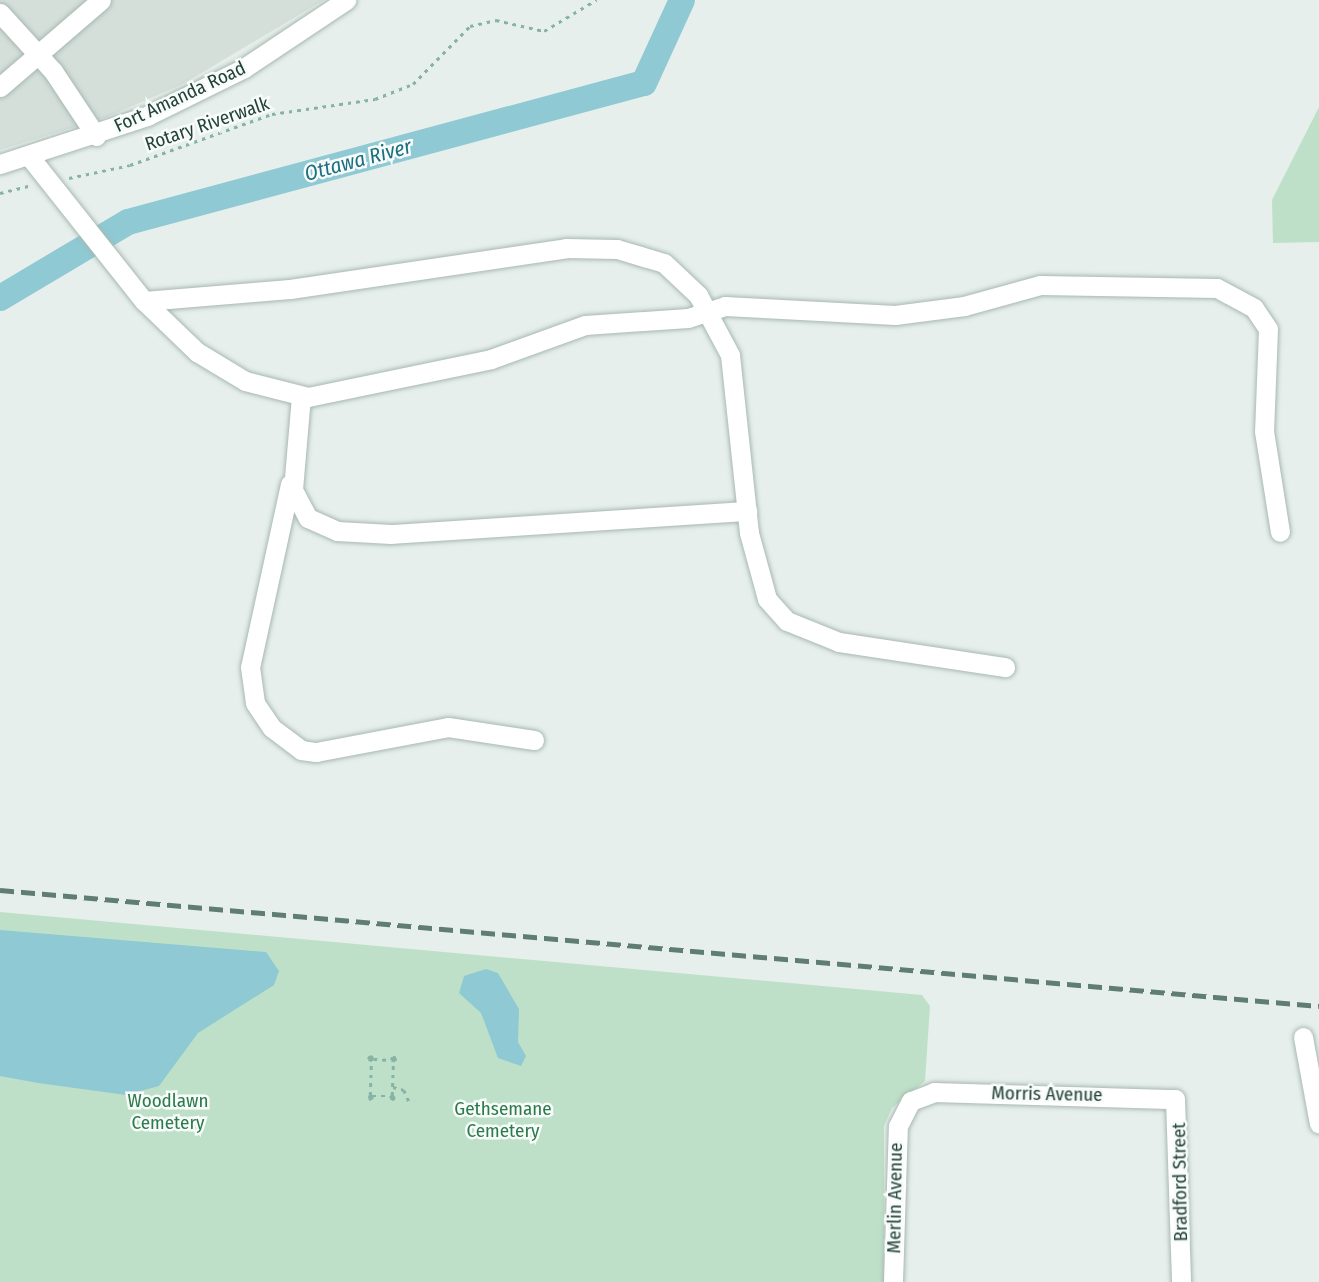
<!DOCTYPE html>
<html>
<head>
<meta charset="utf-8">
<style>
	body { margin:0 }
	#map { position:relative; width:1319px; height:1282px; overflow:hidden; background:#e6efeb; font-family:"Fira Sans Condensed",sans-serif }
	div>[style] { position:absolute }
	.built>* { inset:0; background:#d4dfda }
	.green>* { inset:0; background:#bfe0c8 }
	.water>* { inset:0; background:#8ec9d4 }
	.river>* { height:26px; margin:-13px; padding:0 13px; transform-origin:13px; border-radius:13px; background:#8ec9d4 }
	.path>* { height:2.5px; margin-top:-1.25px; transform-origin:0; background:repeating-linear-gradient(90deg,#86b3a5 0 3.5px,transparent 0 8.5px) }
	.roads { filter:drop-shadow(0 0 2px #a8b8b2) drop-shadow(0 0 2px #a8b8b2) }
	.minor>* { height:19px; margin:-9.5px; padding:0 9.5px; transform-origin:9.5px; border-radius:9.5px; background:#fff }
	.rail>* { height:4.5px; margin-top:-2.25px; transform-origin:0; background:repeating-linear-gradient(90deg,#5f7d75 0 14px,transparent 0 21px) }
	span { translate:-50% -50%; white-space:nowrap; text-align:center; line-height:1.15; -webkit-text-stroke:5px #f7fbf9; paint-order:stroke }
	.street-label { font-size:19px; color:#24423a }
	.park-label { font-size:19px; color:#2d7a4b }
	.water-label { font-size:21px; color:#1c6f80; font-style:italic }
</style>
</head>
<body>
<div id="map">
	<div class="built">
		<i style="clip-path:polygon(0 0,324px 0,183px 84px,107px 117px,0 150px)"></i>
	</div>
	<div class="green">
		<i style="clip-path:polygon(1319px 107px,1319px 242px,1273px 243px,1272px 200px)"></i>
		<i style="clip-path:polygon(0 912px,922px 995px,930px 1006px,925px 1081px,892px 1108px,884px 1126px,884px 1282px,0 1282px)"></i>
	</div>
	<div class="water">
		<i style="clip-path:polygon(0 930px,266px 952px,279px 971px,274px 985px,198px 1033px,159px 1086px,126px 1095px,38px 1083px,0 1076px)"></i>
		<i style="clip-path:polygon(486px 969px,498px 973px,519px 1009px,518px 1042px,526px 1056px,521px 1066px,498px 1058px,481px 1013px,459px 993px,464px 976px)"></i>
	</div>
	<div class="river">
		<i style="left:0;top:298px;width:149px;rotate:-30.7deg"></i>
		<i style="left:128px;top:222px;width:534px;rotate:-15.08deg"></i>
		<i style="left:644px;top:83px;width:91px;rotate:-65.4deg"></i>
	</div>
	<div class="path">
		<i style="left:69px;top:178px;width:62px;rotate:-12deg"></i>
		<i style="left:130px;top:165px;width:151px;rotate:-19.8deg"></i>
		<i style="left:272px;top:114px;width:104px;rotate:-8.3deg"></i>
		<i style="left:375px;top:99px;width:41px;rotate:-21.5deg"></i>
		<i style="left:413px;top:84px;width:81px;rotate:-45.5deg"></i>
		<i style="left:470px;top:26px;width:27px;rotate:-13deg"></i>
		<i style="left:496px;top:20px;width:49px;rotate:12.9deg"></i>
		<i style="left:544px;top:31px;width:61px;rotate:-30.8deg"></i>
		<i style="left:0;top:193px;width:32px;rotate:-14deg"></i>
		<i style="left:370px;top:1056px;width:3px;rotate:18deg"></i>
		<i style="left:373px;top:1057px;width:4px;rotate:104deg"></i>
		<i style="left:372px;top:1061px;width:4px;rotate:-153deg"></i>
		<i style="left:368px;top:1059px;width:4px;rotate:-56deg"></i>
		<i style="left:393px;top:1056px;width:4px;rotate:34deg"></i>
		<i style="left:396px;top:1058px;width:3px;rotate:108deg"></i>
		<i style="left:395px;top:1061px;width:4px;rotate:-166deg"></i>
		<i style="left:391px;top:1060px;width:4px;rotate:-63deg"></i>
		<i style="left:374px;top:1059px;width:17px;rotate:3deg"></i>
		<i style="left:393px;top:1087px;width:11px;rotate:15deg"></i>
		<i style="left:404px;top:1090px;width:12px;rotate:66deg"></i>
		<i style="left:370px;top:1095px;width:34px;rotate:-88deg"></i>
		<i style="left:370px;top:1095px;width:3px;rotate:18deg"></i>
		<i style="left:373px;top:1096px;width:4px;rotate:117deg"></i>
		<i style="left:371px;top:1100px;width:3px;rotate:-135deg"></i>
		<i style="left:369px;top:1098px;width:3px;rotate:-72deg"></i>
		<i style="left:392px;top:1095px;width:34px;rotate:-88deg"></i>
		<i style="left:392px;top:1095px;width:2px;rotate:27deg"></i>
		<i style="left:394px;top:1096px;width:4px;rotate:90deg"></i>
		<i style="left:394px;top:1100px;width:4px;rotate:-153deg"></i>
		<i style="left:390px;top:1098px;width:4px;rotate:-56deg"></i>
		<i style="left:373px;top:1096px;width:17px"></i>
	</div>
	<div class="roads">
		<div class="minor">
			<i style="left:0;top:13px;width:79px;rotate:47.6deg"></i>
			<i style="left:53px;top:71px;width:78px;rotate:56.5deg"></i>
			<i style="left:0;top:87px;width:133px;rotate:-40.7deg"></i>
			<i style="left:29px;top:156px;width:185px;rotate:51.6deg"></i>
			<i style="left:144px;top:301px;width:146px;rotate:-4.7deg"></i>
			<i style="left:290px;top:289px;width:279px;rotate:-8.4deg"></i>
			<i style="left:566px;top:248px;width:51px;rotate:1.1deg"></i>
			<i style="left:617px;top:249px;width:49px;rotate:16.6deg"></i>
			<i style="left:664px;top:263px;width:47px;rotate:43.3deg"></i>
			<i style="left:698px;top:295px;width:68px;rotate:61.9deg"></i>
			<i style="left:730px;top:355px;width:179px;rotate:83.9deg"></i>
			<i style="left:749px;top:533px;width:68px;rotate:74.7deg"></i>
			<i style="left:767px;top:599px;width:30px;rotate:48deg"></i>
			<i style="left:787px;top:621px;width:56px;rotate:22deg"></i>
			<i style="left:839px;top:642px;width:168px;rotate:8.6deg"></i>
			<i style="left:0;top:164px;width:155px;rotate:-18.1deg"></i>
			<i style="left:147px;top:116px;width:108px;rotate:-26.3deg"></i>
			<i style="left:244px;top:68px;width:123px;rotate:-33.7deg"></i>
			<i style="left:144px;top:301px;width:74px;rotate:43.9deg"></i>
			<i style="left:197px;top:352px;width:56px;rotate:31.1deg"></i>
			<i style="left:245px;top:381px;width:65px;rotate:14.3deg"></i>
			<i style="left:308px;top:397px;width:187px;rotate:-11.7deg"></i>
			<i style="left:491px;top:359px;width:100px;rotate:-19.9deg"></i>
			<i style="left:585px;top:325px;width:103px;rotate:-3.9deg"></i>
			<i style="left:688px;top:318px;width:39px;rotate:-18deg"></i>
			<i style="left:725px;top:306px;width:170px;rotate:3deg"></i>
			<i style="left:895px;top:315px;width:70px;rotate:-7.4deg"></i>
			<i style="left:964px;top:306px;width:79px;rotate:-15.4deg"></i>
			<i style="left:1040px;top:285px;width:177px;rotate:1deg"></i>
			<i style="left:1217px;top:288px;width:42px;rotate:28.4deg"></i>
			<i style="left:1254px;top:308px;width:25px;rotate:56deg"></i>
			<i style="left:1268px;top:329px;width:102px;rotate:92.2deg"></i>
			<i style="left:1264px;top:431px;width:102px;rotate:81deg"></i>
			<i style="left:301px;top:396px;width:94px;rotate:94.9deg"></i>
			<i style="left:293px;top:490px;width:32px;rotate:62deg"></i>
			<i style="left:308px;top:518px;width:32px;rotate:24deg"></i>
			<i style="left:337px;top:531px;width:54px;rotate:3.2deg"></i>
			<i style="left:391px;top:534px;width:357px;rotate:-3.7deg"></i>
			<i style="left:290px;top:484px;width:187px;rotate:102.3deg"></i>
			<i style="left:250px;top:667px;width:36px;rotate:82deg"></i>
			<i style="left:255px;top:703px;width:30px;rotate:56deg"></i>
			<i style="left:272px;top:728px;width:36px;rotate:37deg"></i>
			<i style="left:301px;top:750px;width:15px;rotate:8deg"></i>
			<i style="left:316px;top:752px;width:134px;rotate:-10.7deg"></i>
			<i style="left:448px;top:727px;width:87px;rotate:8.6deg"></i>
			<i style="left:1303px;top:1037px;width:88px;rotate:79.6deg"></i>
			<i style="left:893px;top:1282px;width:156px;rotate:-88.2deg"></i>
			<i style="left:898px;top:1126px;width:28px;rotate:-63deg"></i>
			<i style="left:911px;top:1101px;width:25px;rotate:-21deg"></i>
			<i style="left:934px;top:1092px;width:241px;rotate:1.7deg"></i>
			<i style="left:1175px;top:1099px;width:183px;rotate:88.1deg"></i>
		</div>
	</div>
	<div class="rail">
		<i style="left:0;top:890px;width:1324px;rotate:5.03deg"></i>
	</div>
	<div class="street-label">
		<span style="left:180px;top:97px;rotate:-25deg">Fort Amanda Road</span>
		<span style="left:207px;top:124px;rotate:-19deg">Rotary Riverwalk</span>
		<span style="left:1047px;top:1094px;rotate:1deg">Morris Avenue</span>
		<span style="left:1180px;top:1182px;rotate:-91deg">Bradford Street</span>
		<span style="left:895px;top:1198px;rotate:-89deg">Merlin Avenue</span>
	</div>
	<div class="park-label">
		<span style="left:168px;top:1112px">Woodlawn<br>Cemetery</span>
		<span style="left:503px;top:1120px">Gethsemane<br>Cemetery</span>
	</div>
	<div class="water-label">
		<span style="left:358px;top:160px;rotate:-15deg">Ottawa River</span>
	</div>
</div>
</body>
</html>
